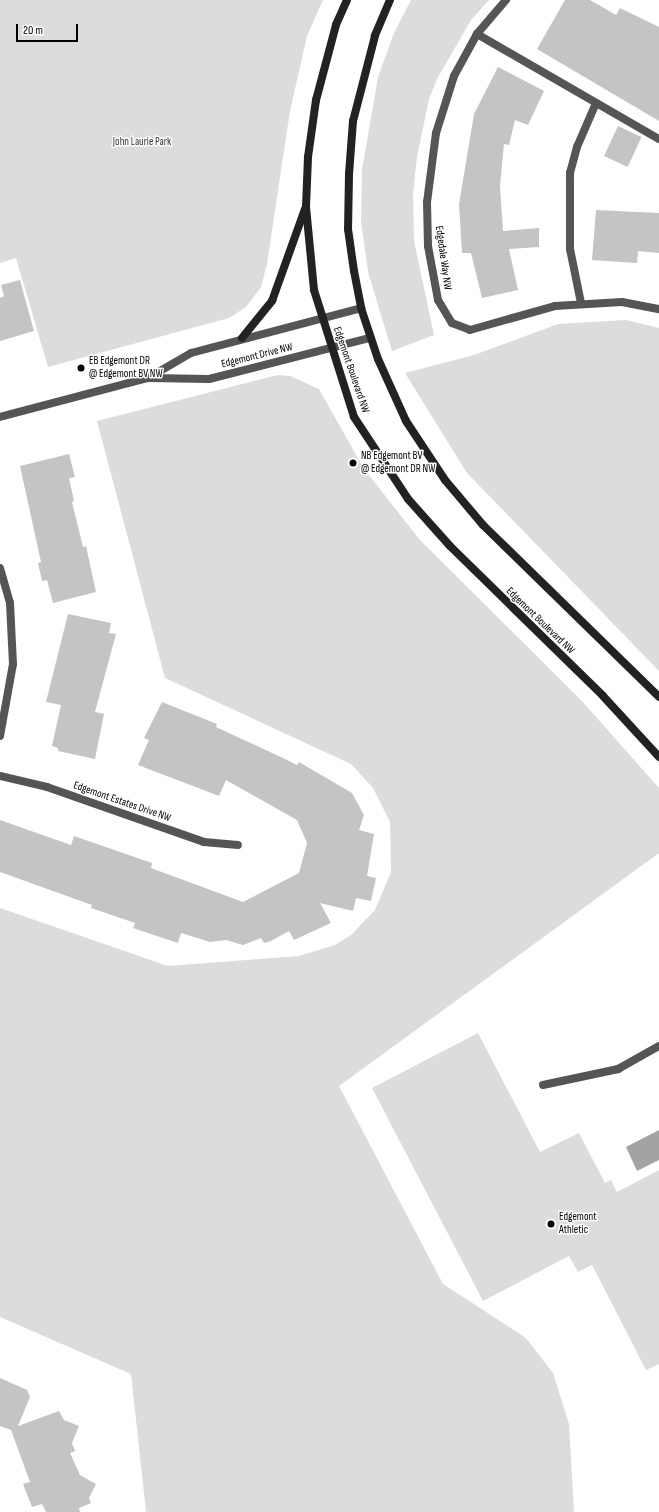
<!DOCTYPE html>
<html>
<head>
<meta charset="utf-8">
<style>
	body { margin:0 }
	#map { position:relative; width:659px; height:1512px; overflow:hidden; background:#fff; font-family:"Sofia Sans Condensed",sans-serif }
	div>[style] { position:absolute }
	.green>* { inset:0; background:#dcdcdc }
	.water>* { inset:0; background:#a3a3a3 }
	.building>* { inset:0; background:#c4c4c4; transform-origin:0 0 }
	.service>* { height:8px; margin:-4px; padding:0 4px; transform-origin:4px; border-radius:4px; background:#555 }
	.minor>* { height:8px; margin:-4px; padding:0 4px; transform-origin:4px; border-radius:4px; background:#555 }
	.secondary>* { height:8px; margin:-4px; padding:0 4px; transform-origin:4px; border-radius:4px; background:#222 }
	.dots>* { width:11px; height:11px; translate:-50% -50%; box-sizing:border-box; border:2px solid #fff; border-radius:50% }
	span { translate:-50% -50%; white-space:nowrap; text-align:center; line-height:1.15; -webkit-text-stroke:3px #fff; paint-order:stroke }
	.park-label { font-size:11px; color:#333 }
	.street-label { font-size:11px; color:#000 }
	.poi-label { font-size:11px; color:#000 }
	.left { translate:0 -50%; text-align:left }
	.scale { position:absolute; left:16px; top:24px; width:62px; height:18px; box-sizing:border-box; border:2px solid #000; border-top:0; padding-left:5px; font-size:12px; line-height:14px; white-space:nowrap; color:#000; -webkit-text-stroke:3px #fff; paint-order:stroke }
</style>
</head>
<body>
<div id="map">
	<div class="green">
		<i style="clip-path:polygon(0 0,323px 0,307px 36px,290px 111px,267px 264px,261px 287px,246px 307px,229px 318px,48px 367px,16px 258px,0 263px)"></i>
		<i style="clip-path:polygon(411px 0,489px 0,471px 20px,437px 79px,429px 99px,417px 157px,413px 194px,414px 241px,434px 335px,392px 351px,368px 272px,361px 221px,362px 170px,378px 77px,394px 33px)"></i>
		<i style="clip-path:polygon(626px 320px,659px 328px,659px 671px,467px 473px,405px 373px,474px 355px,558px 324px)"></i>
		<i style="clip-path:polygon(278px 375px,290px 376px,319px 389px,364px 469px,420px 540px,581px 700px,659px 788px,659px 853px,339px 1086px,443px 1284px,526px 1338px,553px 1373px,569px 1424px,574px 1512px,146px 1512px,131px 1374px,0 1317px,0 908px,168px 966px,299px 956px,335px 945px,351px 935px,375px 910px,391px 872px,390px 822px,373px 788px,351px 764px,165px 678px,97px 421px)"></i>
		<i style="clip-path:polygon(478px 1033px,540px 1152px,579px 1133px,605px 1183px,611px 1180px,617px 1192px,659px 1170px,659px 1364px,646px 1370px,592px 1265px,578px 1272px,569px 1256px,483px 1301px,372px 1088px)"></i>
	</div>
	<div class="water">
		<i style="clip-path:polygon(659px 1130px,659px 1160px,637px 1171px,626px 1147px)"></i>
	</div>
	<div class="building">
		<i style="clip-path:polygon(565px 0,590px 0,616px 15px,620px 8px,659px 27px,659px 121px,537px 49px)"></i>
		<i style="clip-path:polygon(498px 67px,544px 91px,528px 125px,515px 120px,509px 145px,504px 144px,500px 186px,503px 231px,539px 228px,539px 247px,509px 249px,518px 290px,482px 298px,471px 253px,462px 253px,459px 204px,474px 114px)"></i>
		<i style="left:618px;top:126px;width:26px;height:33px;rotate:25deg"></i>
		<i style="clip-path:polygon(596px 210px,659px 213px,659px 253px,638px 251px,637px 263px,592px 260px)"></i>
		<i style="clip-path:polygon(20px 280px,34px 331px,0 341px,0 298px,4px 296px,1px 285px)"></i>
		<i style="clip-path:polygon(69px 454px,75px 477px,69px 478px,74px 501px,72px 502px,83px 547px,86px 546px,96px 592px,53px 603px,47px 580px,42px 581px,38px 563px,41px 562px,20px 466px)"></i>
		<i style="clip-path:polygon(68px 614px,111px 623px,109px 633px,116px 634px,95px 712px,104px 714px,95px 759px,58px 751px,58px 748px,52px 746px,61px 705px,46px 702px)"></i>
		<i style="clip-path:polygon(162px 702px,217px 724px,216px 727px,285px 759px,297px 765px,299px 762px,352px 793px,364px 815px,359px 830px,374px 834px,367px 876px,376px 878px,371px 901px,356px 898px,353px 911px,320px 903px,331px 923px,294px 940px,289px 931px,271px 941px,264px 943px,261px 938px,243px 945px,226px 940px,210px 942px,181px 933px,178px 943px,133px 928px,135px 923px,91px 908px,92px 905px,0 872px,0 820px,71px 845px,74px 836px,152px 863px,151px 868px,243px 902px,299px 873px,307px 843px,297px 820px,226px 780px,219px 796px,138px 765px,149px 740px,144px 738px)"></i>
		<i style="clip-path:polygon(0 1378px,27px 1390px,30px 1397px,18px 1426px,59px 1411px,64px 1420px,79px 1426px,72px 1443px,75px 1451px,70px 1453px,80px 1475px,96px 1484px,89px 1498px,91px 1503px,79px 1508px,80px 1512px,46px 1512px,42px 1504px,32px 1507px,23px 1484px,30px 1482px,11px 1430px,0 1426px)"></i>
	</div>
	<div class="service">
		<i style="left:477px;top:34px;width:210px;rotate:30deg"></i>
		<i style="left:581px;top:303px;width:55px;rotate:-101.5deg"></i>
		<i style="left:570px;top:249px;width:76px;rotate:-90deg"></i>
		<i style="left:570px;top:173px;width:27px;rotate:-75deg"></i>
		<i style="left:577px;top:147px;width:48px;rotate:-66.6deg"></i>
		<i style="left:543px;top:1085px;width:77px;rotate:-12deg"></i>
		<i style="left:618px;top:1069px;width:47px;rotate:-29.3deg"></i>
	</div>
	<div class="minor">
		<i style="left:506px;top:0;width:45px;rotate:130.5deg"></i>
		<i style="left:477px;top:34px;width:48px;rotate:118.7deg"></i>
		<i style="left:454px;top:76px;width:60px;rotate:107.5deg"></i>
		<i style="left:436px;top:133px;width:70px;rotate:97.4deg"></i>
		<i style="left:427px;top:202px;width:44px;rotate:88.7deg"></i>
		<i style="left:428px;top:246px;width:55px;rotate:79.5deg"></i>
		<i style="left:438px;top:300px;width:27px;rotate:59deg"></i>
		<i style="left:452px;top:323px;width:19px;rotate:21deg"></i>
		<i style="left:470px;top:330px;width:88px;rotate:-15.8deg"></i>
		<i style="left:555px;top:306px;width:67px;rotate:-3.4deg"></i>
		<i style="left:622px;top:302px;width:38px;rotate:11deg"></i>
		<i style="left:149px;top:378px;width:60px;rotate:1deg"></i>
		<i style="left:209px;top:379px;width:166px;rotate:-14.3deg"></i>
		<i style="left:0;top:417px;width:153px;rotate:-14.8deg"></i>
		<i style="left:148px;top:378px;width:50px;rotate:-30.2deg"></i>
		<i style="left:191px;top:353px;width:176px;rotate:-14.8deg"></i>
		<i style="left:0;top:568px;width:36px;rotate:74deg"></i>
		<i style="left:10px;top:603px;width:61px;rotate:87.2deg"></i>
		<i style="left:13px;top:664px;width:73px;rotate:100.2deg"></i>
		<i style="left:0;top:776px;width:48px;rotate:13.2deg"></i>
		<i style="left:47px;top:787px;width:166px;rotate:19.3deg"></i>
		<i style="left:204px;top:842px;width:34px;rotate:5deg"></i>
	</div>
	<div class="secondary">
		<i style="left:347px;top:0;width:27px;rotate:114deg"></i>
		<i style="left:336px;top:25px;width:78px;rotate:104.9deg"></i>
		<i style="left:316px;top:100px;width:58px;rotate:98deg"></i>
		<i style="left:308px;top:157px;width:50px;rotate:92.3deg"></i>
		<i style="left:306px;top:207px;width:83px;rotate:84.5deg"></i>
		<i style="left:314px;top:290px;width:133px;rotate:72.5deg"></i>
		<i style="left:354px;top:417px;width:98px;rotate:56.6deg"></i>
		<i style="left:408px;top:499px;width:63px;rotate:48.2deg"></i>
		<i style="left:450px;top:546px;width:214px;rotate:44.4deg"></i>
		<i style="left:603px;top:696px;width:83px;rotate:47.4deg"></i>
		<i style="left:390px;top:0;width:39px;rotate:113deg"></i>
		<i style="left:375px;top:36px;width:88px;rotate:104.5deg"></i>
		<i style="left:353px;top:121px;width:53px;rotate:94.3deg"></i>
		<i style="left:349px;top:174px;width:55px;rotate:91deg"></i>
		<i style="left:348px;top:229px;width:42px;rotate:81.9deg"></i>
		<i style="left:354px;top:271px;width:38px;rotate:79deg"></i>
		<i style="left:361px;top:308px;width:54px;rotate:71.6deg"></i>
		<i style="left:378px;top:359px;width:68px;rotate:65.7deg"></i>
		<i style="left:406px;top:421px;width:71px;rotate:56.5deg"></i>
		<i style="left:445px;top:480px;width:59px;rotate:49.8deg"></i>
		<i style="left:483px;top:525px;width:246px;rotate:44.3deg"></i>
		<i style="left:242px;top:338px;width:48px;rotate:-51deg"></i>
		<i style="left:272px;top:301px;width:98px;rotate:-70.3deg"></i>
	</div>
	<div class="dots">
		<i style="left:81px;top:368px;background:#000"></i>
		<i style="left:353px;top:463px;background:#000"></i>
		<i style="left:551px;top:1224px;background:#000"></i>
	</div>
	<div class="park-label">
		<span style="left:142px;top:142px">John Laurie Park</span>
	</div>
	<div class="street-label">
		<span style="left:443px;top:258px;rotate:82deg">Edgedale Way NW</span>
		<span style="left:257px;top:356px;rotate:-14deg">Edgemont Drive NW</span>
		<span style="left:351px;top:370px;rotate:71deg">Edgemont Boulevard NW</span>
		<span style="left:540px;top:621px;rotate:44deg">Edgemont Boulevard NW</span>
		<span style="left:122px;top:802px;rotate:19deg">Edgemont Estates Drive NW</span>
	</div>
	<div class="poi-label">
		<span class="left" style="left:89px;top:368px">EB Edgemont DR<br>@ Edgemont BV NW</span>
		<span class="left" style="left:361px;top:463px">NB Edgemont BV<br>@ Edgemont DR NW</span>
		<span class="left" style="left:559px;top:1224px">Edgemont<br>Athletic</span>
	</div>
	<div class="scale">20 m</div>
</div>
</body>
</html>
